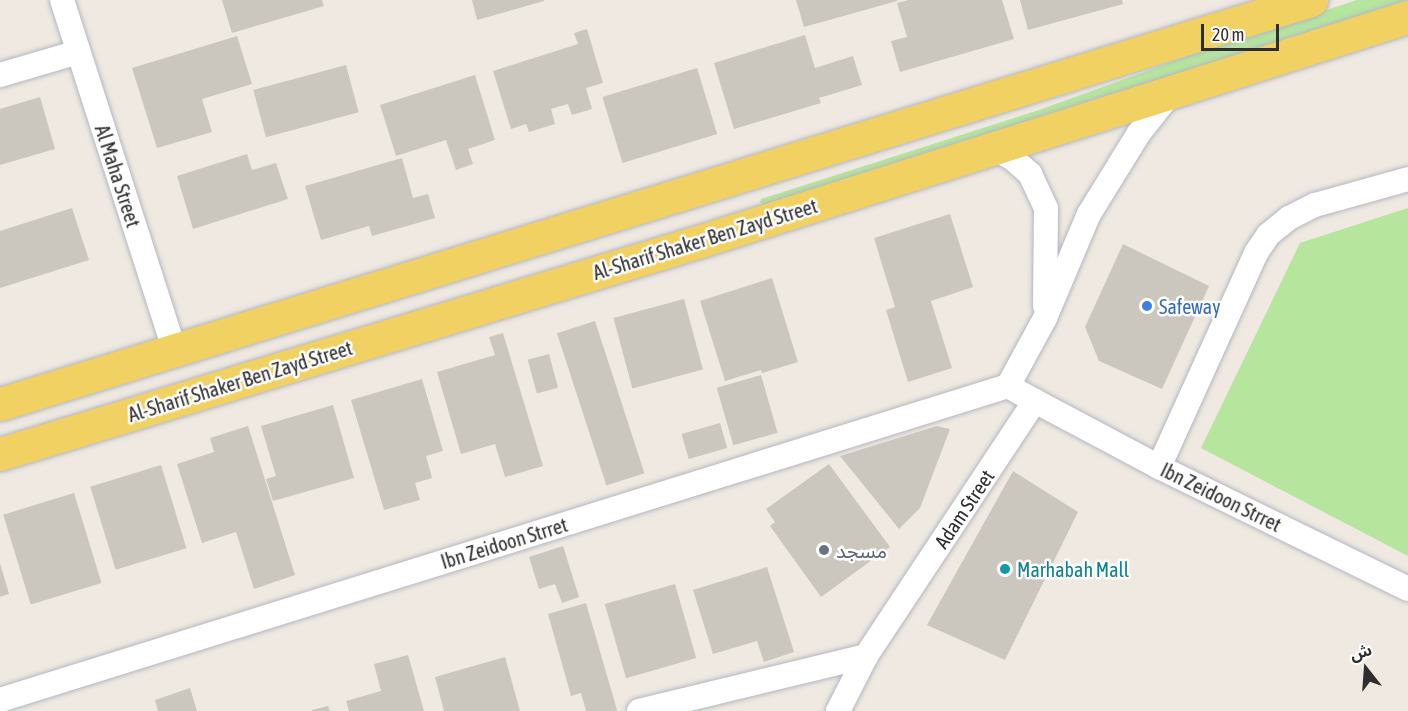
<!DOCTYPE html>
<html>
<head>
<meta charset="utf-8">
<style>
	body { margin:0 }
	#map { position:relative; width:1408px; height:711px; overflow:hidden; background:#efe9e1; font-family:"Asap Condensed","Noto Sans Arabic",sans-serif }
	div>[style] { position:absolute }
	.green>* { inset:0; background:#b6e59e }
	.building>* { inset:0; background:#cbc7bf; transform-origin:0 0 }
	.roads { filter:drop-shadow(0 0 2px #b4b7c1) drop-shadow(0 0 2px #b4b7c1) }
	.minor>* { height:24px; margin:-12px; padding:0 12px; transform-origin:12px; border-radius:12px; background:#fff }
	.primary>* { height:33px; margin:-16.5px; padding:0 16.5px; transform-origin:16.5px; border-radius:16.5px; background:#f2d163 }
	.dots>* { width:16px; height:16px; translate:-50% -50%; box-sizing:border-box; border:3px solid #fff; border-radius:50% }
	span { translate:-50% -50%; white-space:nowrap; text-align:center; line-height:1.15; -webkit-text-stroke:5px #fff; paint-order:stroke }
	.street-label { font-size:20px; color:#2e2e2e }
	.shop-label { font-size:20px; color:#366cbe }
	.left { translate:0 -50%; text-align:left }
	.worship-label { font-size:20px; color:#5b616d }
	.culture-label { font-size:20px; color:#0d838f }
	.north { position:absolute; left:1336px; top:639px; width:60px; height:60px; -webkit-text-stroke:4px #fff; paint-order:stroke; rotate:343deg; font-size:16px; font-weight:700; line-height:24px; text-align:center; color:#2e2e2e }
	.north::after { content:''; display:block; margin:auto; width:21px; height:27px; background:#2e2e2e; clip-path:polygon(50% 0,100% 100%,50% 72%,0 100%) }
	.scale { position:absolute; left:1201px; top:24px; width:78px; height:27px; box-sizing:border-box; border:3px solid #2e2e2e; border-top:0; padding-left:8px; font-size:18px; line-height:21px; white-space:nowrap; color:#2e2e2e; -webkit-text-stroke:4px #fff; paint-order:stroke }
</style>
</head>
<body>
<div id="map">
	<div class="green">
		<i style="clip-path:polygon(1357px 0,1408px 0,765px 207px,760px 202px,761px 199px,1039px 110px,1213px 47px)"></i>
		<i style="clip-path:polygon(1408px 208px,1408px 556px,1201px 448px,1300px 243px)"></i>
	</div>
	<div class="building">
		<i style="clip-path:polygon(222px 0,322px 0,324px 6px,232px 33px)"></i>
		<i style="clip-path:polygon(472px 0,544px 0,544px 1px,477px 20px)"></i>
		<i style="clip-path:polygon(796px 0,897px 0,897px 1px,804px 27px)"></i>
		<i style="clip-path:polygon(909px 0,1002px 0,1014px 39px,900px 72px,891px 41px,907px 37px,897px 3px)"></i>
		<i style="clip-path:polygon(1020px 0,1122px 0,1123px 4px,1028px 30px)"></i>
		<i style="clip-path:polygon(587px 29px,603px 83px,586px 88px,592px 109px,572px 115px,568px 104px,551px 109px,555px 124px,529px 132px,526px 124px,511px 129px,493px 71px,578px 44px,574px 33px)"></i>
		<i style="clip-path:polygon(805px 35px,815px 68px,853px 56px,862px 85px,819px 98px,821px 103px,734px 129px,714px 63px)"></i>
		<i style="clip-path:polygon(237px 36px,252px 84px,202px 99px,212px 132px,157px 148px,132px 68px)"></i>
		<i style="left:346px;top:65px;width:49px;height:96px;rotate:75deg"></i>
		<i style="left:697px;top:68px;width:69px;height:99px;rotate:73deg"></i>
		<i style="clip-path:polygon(475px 75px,495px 140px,468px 149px,473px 164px,456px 170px,446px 140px,396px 156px,380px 105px)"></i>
		<i style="clip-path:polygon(40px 97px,55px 149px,0 165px,0 109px)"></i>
		<i style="clip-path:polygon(247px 154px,252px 170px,276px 163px,288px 199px,193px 229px,177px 176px)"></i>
		<i style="clip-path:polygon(402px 158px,413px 198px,428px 194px,435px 218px,372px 236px,369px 226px,321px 240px,305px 186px)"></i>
		<i style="clip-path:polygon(72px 208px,89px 260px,0 288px,0 231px)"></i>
		<i style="clip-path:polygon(950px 214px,973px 287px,931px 301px,952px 368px,908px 382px,886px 310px,895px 307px,874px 238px)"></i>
		<i style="clip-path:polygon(1123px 244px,1209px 286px,1162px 389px,1099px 361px,1085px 327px)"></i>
		<i style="clip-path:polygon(772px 278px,798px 362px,762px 373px,761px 370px,725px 381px,700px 301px)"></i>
		<i style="left:684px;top:299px;width:73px;height:73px;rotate:75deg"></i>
		<i style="left:595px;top:321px;width:160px;height:40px;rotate:72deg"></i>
		<i style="clip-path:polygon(503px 333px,543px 466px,505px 477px,495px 444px,461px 454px,437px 372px,495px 355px,489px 337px)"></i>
		<i style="left:549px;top:354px;width:35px;height:22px;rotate:75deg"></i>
		<i style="left:761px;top:375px;width:60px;height:46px;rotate:74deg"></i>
		<i style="clip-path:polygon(422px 379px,443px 451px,426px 456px,432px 478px,415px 483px,420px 500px,384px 510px,351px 400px)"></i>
		<i style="clip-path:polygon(333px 405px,354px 478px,273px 501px,266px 479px,276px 476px,261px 426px)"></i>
		<i style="left:720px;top:423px;width:26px;height:40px;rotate:74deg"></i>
		<i style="clip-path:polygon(248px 426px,295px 575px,254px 589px,236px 532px,202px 543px,177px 464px,214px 452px,210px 438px)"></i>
		<i style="clip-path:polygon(937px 426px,950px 429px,920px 508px,899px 529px,840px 456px)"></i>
		<i style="clip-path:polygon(829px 464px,890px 547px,821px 597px,770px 526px,775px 522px,766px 509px)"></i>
		<i style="left:161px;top:465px;width:87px;height:74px;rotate:73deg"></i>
		<i style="clip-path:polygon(1013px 471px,1078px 512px,1005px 660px,927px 625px)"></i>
		<i style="left:74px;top:493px;width:94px;height:74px;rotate:73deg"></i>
		<i style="clip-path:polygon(563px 546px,579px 597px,562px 603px,555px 584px,539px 589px,529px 557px)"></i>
		<i style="clip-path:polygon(0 563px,9px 594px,0 597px)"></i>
		<i style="clip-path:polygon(767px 567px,794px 652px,764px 662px,757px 641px,713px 654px,693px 590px)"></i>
		<i style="left:675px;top:584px;width:77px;height:73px;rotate:74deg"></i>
		<i style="clip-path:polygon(586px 603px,617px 710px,614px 711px,586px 711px,581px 693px,571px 696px,548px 614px)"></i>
		<i style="clip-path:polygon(408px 655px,424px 711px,349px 711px,346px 701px,381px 691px,374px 664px)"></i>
		<i style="clip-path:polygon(505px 657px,520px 711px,444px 711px,435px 677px)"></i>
		<i style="clip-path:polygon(190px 688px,197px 711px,158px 711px,155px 700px)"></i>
		<i style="clip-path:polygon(328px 706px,330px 711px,312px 711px,312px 710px)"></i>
	</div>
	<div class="roads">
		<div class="minor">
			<i style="left:62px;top:0;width:369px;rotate:72.2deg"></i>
			<i style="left:0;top:75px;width:81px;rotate:-16.4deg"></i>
			<i style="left:996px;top:149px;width:20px;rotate:30deg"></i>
			<i style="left:1013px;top:159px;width:23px;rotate:41deg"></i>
			<i style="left:1030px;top:174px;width:38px;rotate:65deg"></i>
			<i style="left:1046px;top:209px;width:97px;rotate:90.6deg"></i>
			<i style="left:1035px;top:401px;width:140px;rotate:28deg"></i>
			<i style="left:1159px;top:467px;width:277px;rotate:26.1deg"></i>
			<i style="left:1159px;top:467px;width:235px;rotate:-65.6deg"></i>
			<i style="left:1256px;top:253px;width:22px;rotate:-56deg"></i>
			<i style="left:1268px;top:235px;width:27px;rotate:-39deg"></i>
			<i style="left:1289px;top:218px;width:29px;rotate:-27deg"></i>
			<i style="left:1315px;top:205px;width:97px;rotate:-15.6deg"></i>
			<i style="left:0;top:700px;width:1056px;rotate:-17.3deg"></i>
			<i style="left:639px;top:711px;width:234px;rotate:-13.6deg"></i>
			<i style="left:838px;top:711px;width:62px;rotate:-63deg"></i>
			<i style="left:866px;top:656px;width:306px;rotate:-56.5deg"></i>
			<i style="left:1035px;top:401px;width:31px;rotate:-151deg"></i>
			<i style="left:1008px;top:386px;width:77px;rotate:-61.4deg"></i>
			<i style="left:1045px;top:318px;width:113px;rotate:-67.1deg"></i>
			<i style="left:1089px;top:214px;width:95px;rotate:-58.3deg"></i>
			<i style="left:1139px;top:133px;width:50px;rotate:-51.5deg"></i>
		</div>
		<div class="primary">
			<i style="left:0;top:404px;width:1372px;rotate:-17.13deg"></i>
			<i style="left:0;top:454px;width:736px;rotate:-16.91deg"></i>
			<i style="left:704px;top:240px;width:738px;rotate:-17.58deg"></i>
		</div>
	</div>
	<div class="dots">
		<i style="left:1147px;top:306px;background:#3f7fe0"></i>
		<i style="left:824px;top:550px;background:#6b7280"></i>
		<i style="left:1005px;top:569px;background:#0f9aa8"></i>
	</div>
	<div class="street-label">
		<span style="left:118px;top:176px;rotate:72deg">Al Maha Street</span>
		<span style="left:705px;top:239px;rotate:-17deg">Al-Sharif Shaker Ben Zayd Street</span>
		<span style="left:240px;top:381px;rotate:-17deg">Al-Sharif Shaker Ben Zayd Street</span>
		<span style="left:1221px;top:497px;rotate:26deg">Ibn Zeidoon Strret</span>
		<span style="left:964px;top:509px;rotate:-56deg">Adam Street</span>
		<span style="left:504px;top:543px;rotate:-17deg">Ibn Zeidoon Strret</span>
	</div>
	<div class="shop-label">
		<span class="left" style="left:1159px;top:306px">Safeway</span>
	</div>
	<div class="worship-label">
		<span class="left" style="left:836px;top:550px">مسجد</span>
	</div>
	<div class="culture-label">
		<span class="left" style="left:1017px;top:569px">Marhabah Mall</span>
	</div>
	<div class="north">ش</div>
	<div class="scale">20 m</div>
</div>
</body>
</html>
